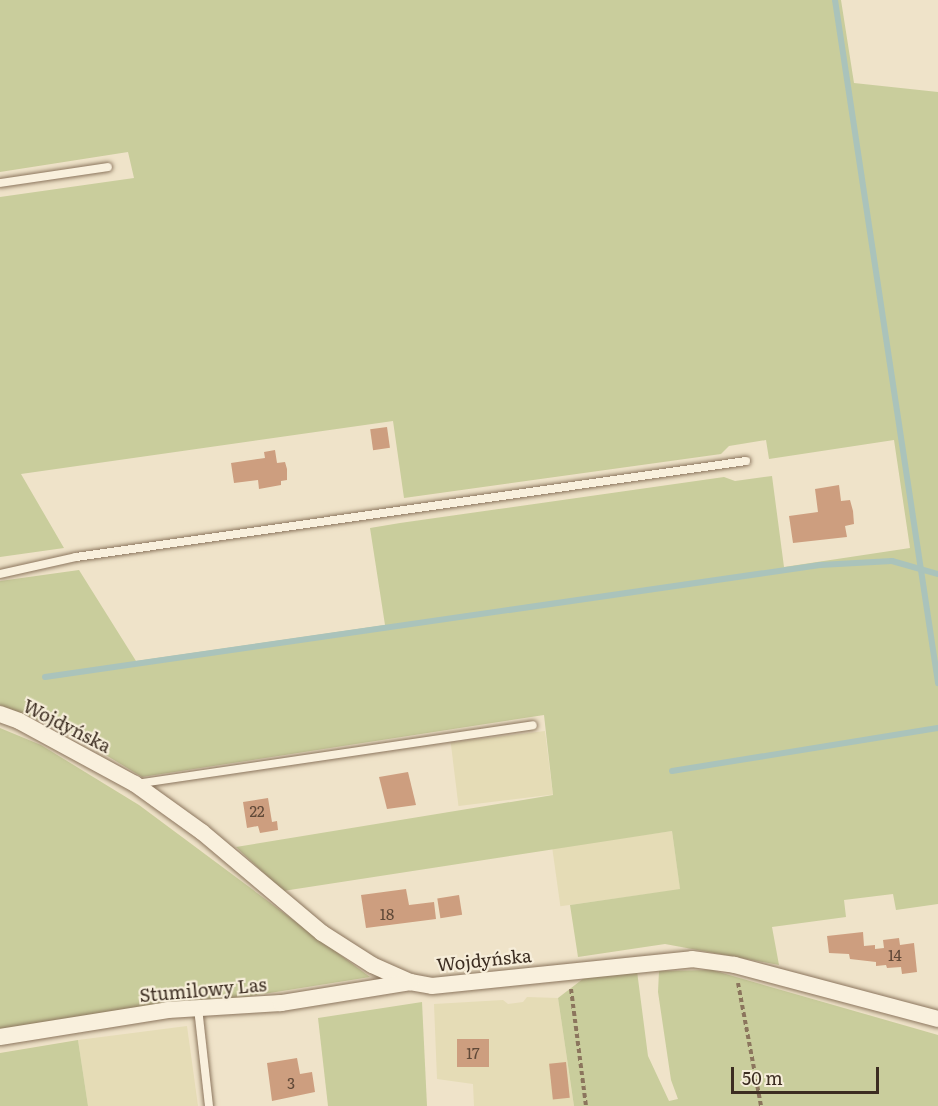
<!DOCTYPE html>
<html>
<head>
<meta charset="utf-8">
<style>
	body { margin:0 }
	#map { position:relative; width:938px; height:1106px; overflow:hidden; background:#efe3c9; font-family:Literata,serif }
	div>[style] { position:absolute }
	.farmland>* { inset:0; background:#e5dcb6; transform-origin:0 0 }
	.green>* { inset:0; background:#c9cd9c }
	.stream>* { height:6px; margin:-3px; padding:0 3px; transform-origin:3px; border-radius:3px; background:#aac3bb }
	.building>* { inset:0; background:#cd9e7f; transform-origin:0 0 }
	.path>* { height:4px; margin-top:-2px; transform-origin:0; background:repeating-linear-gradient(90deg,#8b755d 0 4.5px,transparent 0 7.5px) }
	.roads { filter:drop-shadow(0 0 2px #8b755d) drop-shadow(0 0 2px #8b755d) }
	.service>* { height:8px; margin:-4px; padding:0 4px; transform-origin:4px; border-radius:4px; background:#f9f0dd }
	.minor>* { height:16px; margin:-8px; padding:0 8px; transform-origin:8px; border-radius:8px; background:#f9f0dd }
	span { translate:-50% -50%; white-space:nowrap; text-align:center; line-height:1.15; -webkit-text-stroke:4.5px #f6edd9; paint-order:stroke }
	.number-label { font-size:15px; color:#604938 }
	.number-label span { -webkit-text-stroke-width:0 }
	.street-label { font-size:18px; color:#3c2d21 }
	.scale { position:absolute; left:731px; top:1067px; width:148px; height:27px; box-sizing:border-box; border:3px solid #3c2d21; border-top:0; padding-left:8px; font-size:18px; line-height:21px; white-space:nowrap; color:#3c2d21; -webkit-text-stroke:4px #f6edd9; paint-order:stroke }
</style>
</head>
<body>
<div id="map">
	<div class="farmland">
		<i style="left:545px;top:731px;width:64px;height:95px;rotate:83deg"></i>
		<i style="left:672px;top:831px;width:59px;height:121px;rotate:82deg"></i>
		<i style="clip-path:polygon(527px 997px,558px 998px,574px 1106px,474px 1106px,473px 1084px,437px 1079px,434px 1004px,503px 1000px,508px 1004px,523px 1002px)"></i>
		<i style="clip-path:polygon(187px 1026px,198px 1106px,88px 1106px,78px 1040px)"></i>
	</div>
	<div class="green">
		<i style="clip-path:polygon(0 0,841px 0,854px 83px,938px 92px,938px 904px,896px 910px,893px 894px,844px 900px,846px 917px,772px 927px,779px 965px,665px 944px,578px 957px,570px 905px,680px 889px,672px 831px,283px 891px,236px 847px,553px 795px,544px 715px,142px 777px,68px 732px,0 705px,0 581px,79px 570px,136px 661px,385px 625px,370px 528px,400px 523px,724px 477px,735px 481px,772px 476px,784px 567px,910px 548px,894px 440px,769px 459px,766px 440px,729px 446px,721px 454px,404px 498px,393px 421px,21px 474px,64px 548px,0 557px,0 197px,134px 178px,128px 152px,0 172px)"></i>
		<i style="clip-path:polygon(0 728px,41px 745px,139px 805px,370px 977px,0 1036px)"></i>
		<i style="clip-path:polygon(712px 970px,938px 1035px,938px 1106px,574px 1106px,558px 998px,588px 975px,637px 971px,648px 1056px,669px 1101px,678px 1099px,671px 1080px,658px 992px,659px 971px)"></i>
		<i style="clip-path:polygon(422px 1002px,427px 1106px,328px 1106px,318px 1018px)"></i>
		<i style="clip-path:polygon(78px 1040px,88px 1106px,0 1106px,0 1053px)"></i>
	</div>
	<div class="stream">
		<i style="left:835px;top:0;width:691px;rotate:81.42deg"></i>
		<i style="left:45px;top:677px;width:783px;rotate:-8.22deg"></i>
		<i style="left:820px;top:565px;width:72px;rotate:-3.2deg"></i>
		<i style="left:892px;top:561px;width:48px;rotate:15.8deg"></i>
		<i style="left:672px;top:771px;width:269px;rotate:-9.2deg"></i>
	</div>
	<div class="building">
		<i style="left:387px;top:427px;width:21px;height:17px;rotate:82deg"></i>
		<i style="clip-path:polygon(275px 450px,277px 463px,285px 462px,287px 469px,287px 480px,281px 481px,281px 485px,259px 489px,258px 480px,234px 483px,231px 463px,265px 458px,264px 452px)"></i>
		<i style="clip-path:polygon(839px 485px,841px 501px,850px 500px,853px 511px,854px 524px,845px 526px,847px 537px,793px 543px,789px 516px,818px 512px,815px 489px)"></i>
		<i style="clip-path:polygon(408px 772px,416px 805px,387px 809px,379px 777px)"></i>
		<i style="clip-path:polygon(268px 798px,272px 822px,277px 821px,278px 830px,260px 833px,258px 826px,247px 828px,243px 802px)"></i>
		<i style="clip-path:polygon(406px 889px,409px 905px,434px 902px,436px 919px,366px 928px,361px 895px)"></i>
		<i style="left:459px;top:895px;width:20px;height:22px;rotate:81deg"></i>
		<i style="clip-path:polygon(863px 932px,864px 946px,875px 945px,875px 949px,884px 948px,883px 940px,899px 938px,900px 945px,914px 943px,917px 972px,902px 974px,901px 967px,887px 968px,886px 965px,876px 966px,876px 962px,850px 959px,849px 954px,829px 953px,827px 936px)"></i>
		<i style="left:489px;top:1039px;width:28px;height:32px;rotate:90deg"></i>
		<i style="clip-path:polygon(297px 1058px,300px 1074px,312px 1072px,315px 1092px,272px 1101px,267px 1063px)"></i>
		<i style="left:566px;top:1062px;width:36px;height:17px;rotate:84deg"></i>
	</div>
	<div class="path">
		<i style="left:738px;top:983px;width:125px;rotate:79.4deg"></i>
		<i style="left:571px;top:989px;width:118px;rotate:82.7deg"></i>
	</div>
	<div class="roads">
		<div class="service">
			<i style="left:0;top:183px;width:109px;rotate:-8.4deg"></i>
			<i style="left:0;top:574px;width:78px;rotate:-12.6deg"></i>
			<i style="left:76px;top:557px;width:677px;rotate:-8.15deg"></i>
			<i style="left:135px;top:784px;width:402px;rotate:-8.4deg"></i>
			<i style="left:198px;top:1008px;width:99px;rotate:83.6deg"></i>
		</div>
		<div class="minor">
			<i style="left:0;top:714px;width:20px;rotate:20deg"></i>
			<i style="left:19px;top:721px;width:132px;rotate:28.5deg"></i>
			<i style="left:135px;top:784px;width:82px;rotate:35.6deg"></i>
			<i style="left:202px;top:832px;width:157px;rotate:40.1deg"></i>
			<i style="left:322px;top:933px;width:59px;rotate:32.6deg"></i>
			<i style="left:372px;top:965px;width:42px;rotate:24.1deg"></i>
			<i style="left:410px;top:982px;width:22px;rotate:10deg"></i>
			<i style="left:432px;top:986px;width:261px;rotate:-5.9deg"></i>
			<i style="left:692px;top:959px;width:43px;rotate:7.9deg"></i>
			<i style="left:735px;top:965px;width:210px;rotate:14.9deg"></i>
			<i style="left:0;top:1037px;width:170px;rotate:-9.1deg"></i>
			<i style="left:168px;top:1010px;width:113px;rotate:-3.5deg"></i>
			<i style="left:281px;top:1003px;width:131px;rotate:-9.2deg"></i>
		</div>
	</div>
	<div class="number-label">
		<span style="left:257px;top:811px">22</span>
		<span style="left:387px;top:914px">18</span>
		<span style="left:895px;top:955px">14</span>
		<span style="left:473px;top:1053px">17</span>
		<span style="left:291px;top:1083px">3</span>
	</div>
	<div class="street-label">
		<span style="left:67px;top:726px;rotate:27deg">Wojdyńska</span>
		<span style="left:484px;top:960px;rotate:-6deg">Wojdyńska</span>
		<span style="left:203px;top:990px;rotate:-5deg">Stumilowy Las</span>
	</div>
	<div class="scale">50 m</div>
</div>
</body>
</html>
